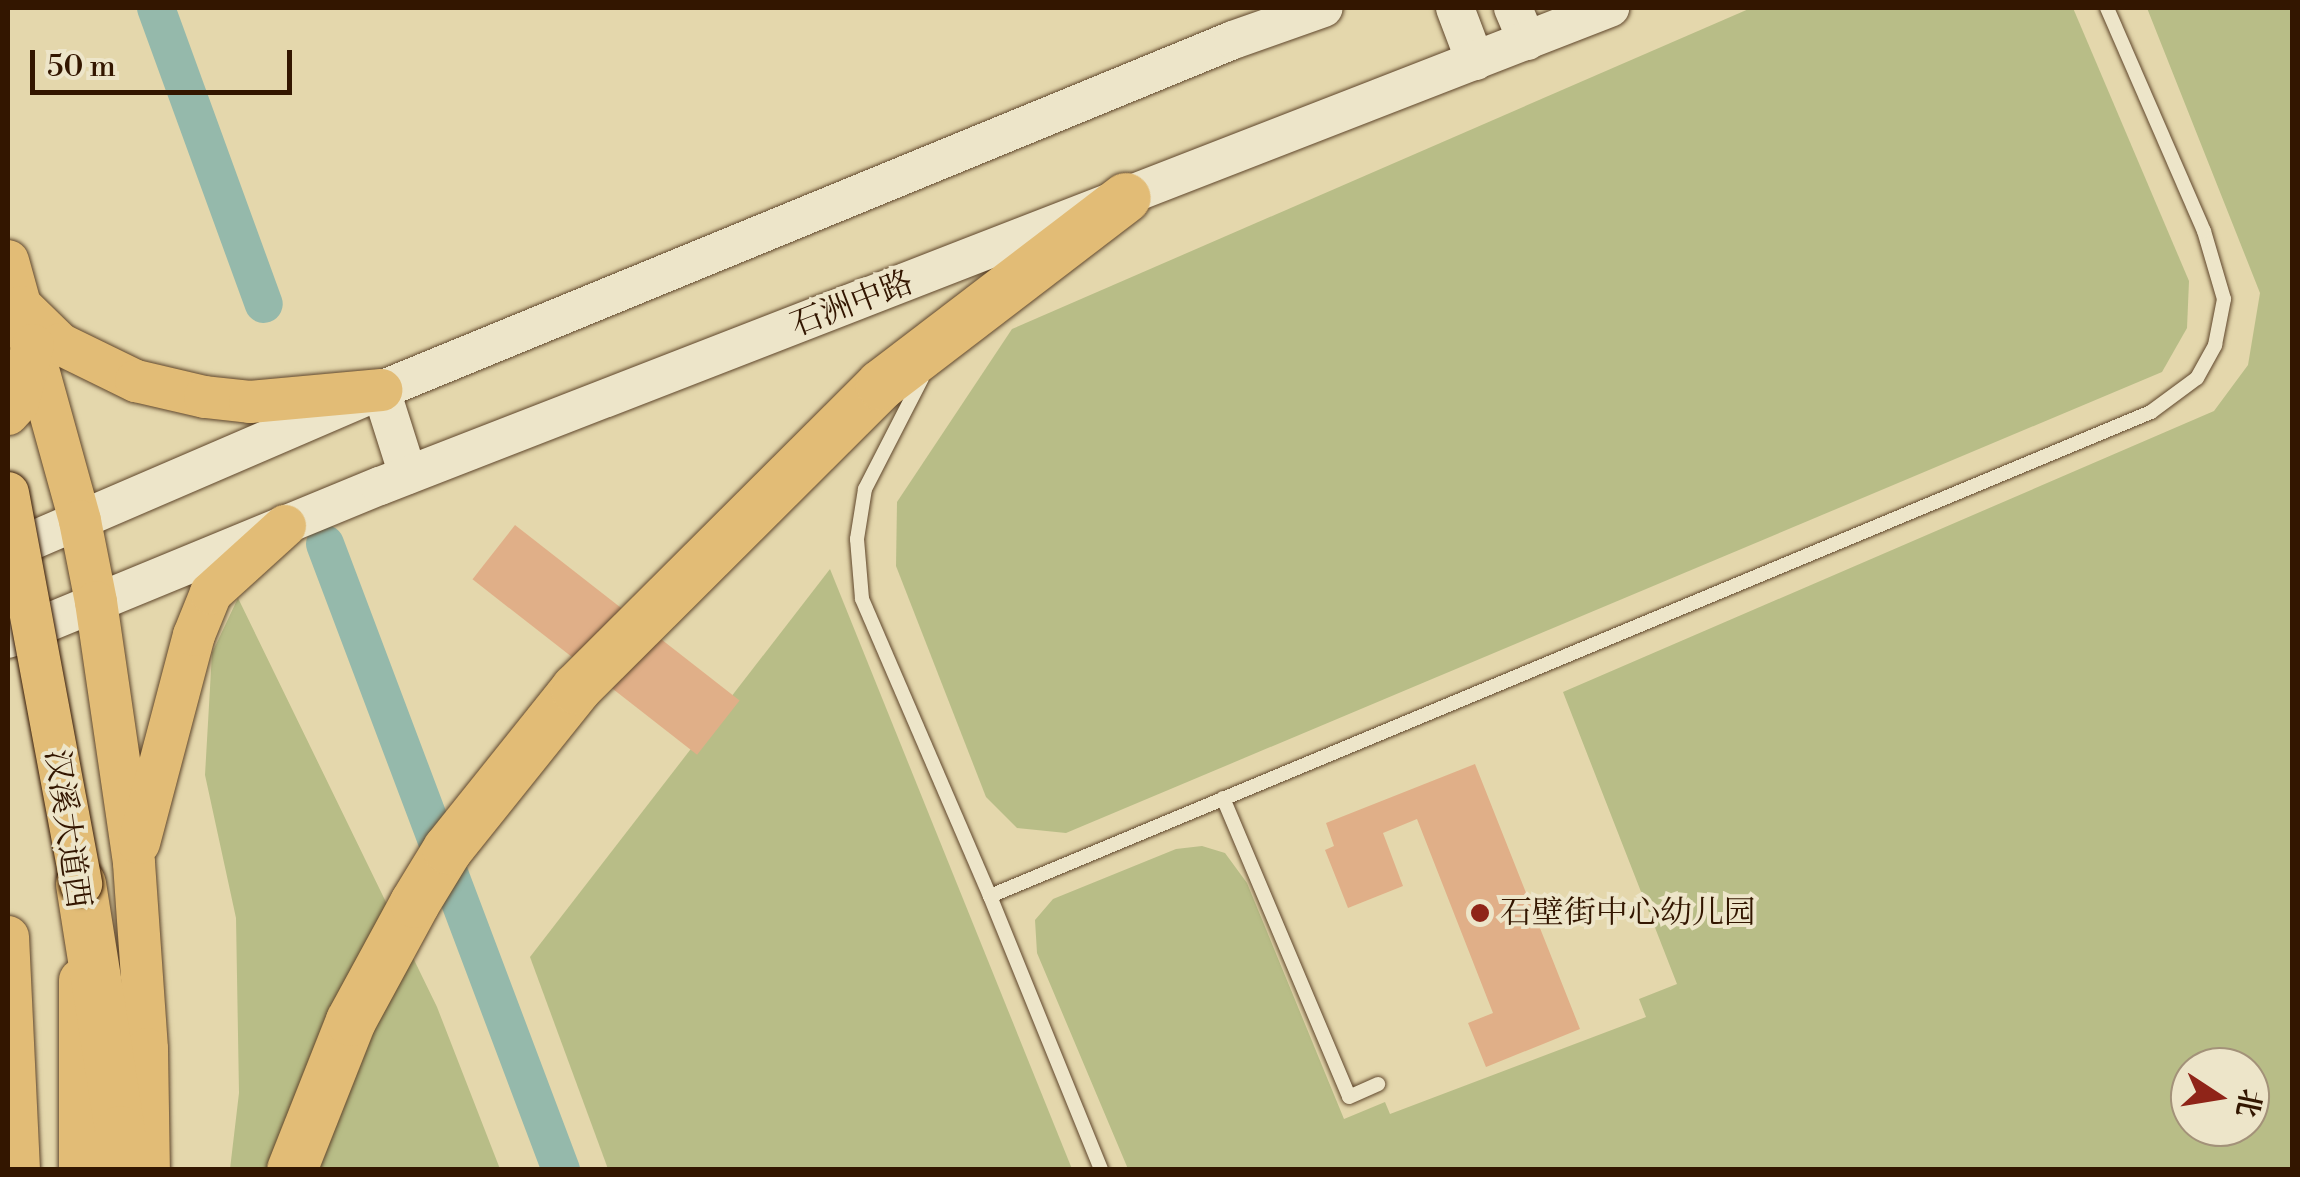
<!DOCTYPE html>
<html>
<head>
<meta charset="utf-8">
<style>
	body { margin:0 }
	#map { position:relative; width:2300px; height:1177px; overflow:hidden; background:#e4d7ac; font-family:"Libre Bodoni","Noto Serif SC",serif }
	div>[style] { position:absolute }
	.green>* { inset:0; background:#b8bd87 }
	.canal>* { height:38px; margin:-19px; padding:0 19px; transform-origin:19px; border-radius:19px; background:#95b9ab }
	.building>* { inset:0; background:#e0af88; transform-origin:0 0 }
	.roads { filter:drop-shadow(0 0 2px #5f462b) drop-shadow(0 0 2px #5f462b) }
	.lane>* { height:14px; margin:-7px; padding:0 7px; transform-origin:7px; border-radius:7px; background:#ede5c9 }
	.secondary>* { height:38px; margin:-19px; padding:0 19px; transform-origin:19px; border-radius:19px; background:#ede5c9 }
	.primary>* { height:42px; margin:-21px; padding:0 21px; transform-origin:21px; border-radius:21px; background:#e2bc76 }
	.highway>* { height:50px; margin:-25px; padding:0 25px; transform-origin:25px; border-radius:25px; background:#e2bc76 }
	.bridges { filter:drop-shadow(0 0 2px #331600) drop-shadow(0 0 2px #331600) }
	.primary-bridge>* { height:42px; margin:-21px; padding:0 21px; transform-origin:21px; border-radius:21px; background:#e2bc76 }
	.dots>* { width:28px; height:28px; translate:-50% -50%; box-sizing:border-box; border:5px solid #ede5c9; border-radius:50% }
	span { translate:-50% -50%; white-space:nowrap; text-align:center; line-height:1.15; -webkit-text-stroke:8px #ede5c9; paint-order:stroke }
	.street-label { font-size:32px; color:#331600 }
	.poi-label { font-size:32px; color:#331600 }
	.left { translate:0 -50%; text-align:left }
	.frame { position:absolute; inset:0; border:10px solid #331600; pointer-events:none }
	.north { position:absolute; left:2170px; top:1047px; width:100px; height:100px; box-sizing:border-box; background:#ede5c9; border:2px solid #a39279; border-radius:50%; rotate:102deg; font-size:28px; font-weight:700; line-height:40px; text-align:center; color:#331600 }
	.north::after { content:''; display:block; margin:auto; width:35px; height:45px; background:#8f2418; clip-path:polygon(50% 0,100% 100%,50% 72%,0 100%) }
	.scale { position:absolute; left:30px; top:50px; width:262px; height:45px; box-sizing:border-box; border:5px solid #331600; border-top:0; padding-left:12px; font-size:30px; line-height:35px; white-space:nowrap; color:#331600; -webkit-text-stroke:8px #ede5c9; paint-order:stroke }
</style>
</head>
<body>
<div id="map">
	<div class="green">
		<i style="clip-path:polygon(1751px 8px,2073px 8px,2189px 281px,2187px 328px,2162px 372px,1066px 833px,1017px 828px,986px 797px,896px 566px,897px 502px,1012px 329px)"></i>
		<i style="clip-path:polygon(evenodd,2147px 8px,2292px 8px,2292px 1169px,1128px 1169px,1037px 953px,1035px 920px,1053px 899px,1176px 849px,1202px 846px,1225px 853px,1247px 883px,1344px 1119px,1385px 1102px,1390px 1114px,1646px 1017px,1639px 999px,1677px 984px,1563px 692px,2214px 411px,2248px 365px,2260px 293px,2147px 8px,2250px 1067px,2250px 1127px,2190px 1127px,2190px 1067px,2250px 1067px)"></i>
		<i style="clip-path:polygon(830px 569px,1072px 1169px,608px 1169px,530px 957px)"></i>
		<i style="clip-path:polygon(238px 598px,437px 1007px,500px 1169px,230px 1169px,239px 1093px,236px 918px,205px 775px,212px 653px)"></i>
	</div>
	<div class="canal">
		<i style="left:156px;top:8px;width:315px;rotate:70deg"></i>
		<i style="left:325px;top:544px;width:669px;rotate:69.34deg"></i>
	</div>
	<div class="building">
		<i style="left:515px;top:525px;width:285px;height:69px;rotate:38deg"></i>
		<i style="clip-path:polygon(1475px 764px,1580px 1029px,1486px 1067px,1468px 1023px,1493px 1013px,1417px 819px,1383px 833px,1403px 886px,1348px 908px,1325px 850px,1334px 846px,1326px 823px)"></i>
	</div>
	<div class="roads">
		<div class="lane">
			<i style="left:922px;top:378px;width:125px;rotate:117.2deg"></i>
			<i style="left:865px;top:489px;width:51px;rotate:99.1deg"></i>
			<i style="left:857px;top:539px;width:60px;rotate:85.2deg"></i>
			<i style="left:862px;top:599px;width:323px;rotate:66.7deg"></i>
			<i style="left:990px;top:896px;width:296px;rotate:67.9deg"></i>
			<i style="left:1223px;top:798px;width:324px;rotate:67.1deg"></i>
			<i style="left:1349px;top:1097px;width:32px;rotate:-24deg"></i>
			<i style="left:990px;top:896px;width:1258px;rotate:-22.63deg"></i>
			<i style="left:2151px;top:412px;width:57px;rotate:-36.5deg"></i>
			<i style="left:2197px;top:378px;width:38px;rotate:-61deg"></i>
			<i style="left:2215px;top:345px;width:47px;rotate:-78.9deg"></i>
			<i style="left:2224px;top:299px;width:71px;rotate:-106.4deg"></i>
			<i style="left:2204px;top:231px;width:243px;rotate:-113.5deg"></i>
		</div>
		<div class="secondary">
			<i style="left:1455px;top:8px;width:57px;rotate:69.3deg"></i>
			<i style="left:1513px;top:8px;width:36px;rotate:67deg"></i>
			<i style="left:381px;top:390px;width:89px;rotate:72.4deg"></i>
			<i style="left:8px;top:551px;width:406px;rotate:-23.3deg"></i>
			<i style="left:381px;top:390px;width:921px;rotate:-22.33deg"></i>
			<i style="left:1233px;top:40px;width:96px;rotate:-19.4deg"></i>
			<i style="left:8px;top:639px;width:402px;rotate:-22.4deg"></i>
			<i style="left:380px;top:486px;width:1320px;rotate:-21.24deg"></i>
		</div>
		<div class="primary">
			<i style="left:8px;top:261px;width:270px;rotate:74.5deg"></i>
			<i style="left:80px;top:521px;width:83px;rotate:78.8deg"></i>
			<i style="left:96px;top:602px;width:264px;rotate:81.7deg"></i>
			<i style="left:134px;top:863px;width:186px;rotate:86deg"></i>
			<i style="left:147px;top:1049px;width:121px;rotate:89.1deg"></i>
			<i style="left:22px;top:307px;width:53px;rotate:44.2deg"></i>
			<i style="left:60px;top:344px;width:85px;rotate:26deg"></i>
			<i style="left:136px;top:381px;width:71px;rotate:13.1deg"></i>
			<i style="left:205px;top:397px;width:45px;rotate:6.3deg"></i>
			<i style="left:250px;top:402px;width:132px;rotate:-5.2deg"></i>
			<i style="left:8px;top:414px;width:15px;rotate:-48deg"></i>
			<i style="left:18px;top:403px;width:60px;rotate:-75.5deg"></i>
			<i style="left:139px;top:843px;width:215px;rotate:-75.2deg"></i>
			<i style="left:194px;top:635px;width:45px;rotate:-68deg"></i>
			<i style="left:211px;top:593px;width:100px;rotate:-42.2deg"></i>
			<i style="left:8px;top:937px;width:233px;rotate:87.3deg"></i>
			<i style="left:80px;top:1170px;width:190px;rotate:-90deg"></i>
		</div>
		<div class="highway">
			<i style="left:81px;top:884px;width:250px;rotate:81deg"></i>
			<i style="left:120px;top:1131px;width:39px;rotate:90deg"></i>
			<i style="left:292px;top:1170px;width:160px;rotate:-68.4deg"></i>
			<i style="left:351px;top:1021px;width:134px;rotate:-61.5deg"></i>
			<i style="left:415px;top:903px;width:63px;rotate:-58.6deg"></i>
			<i style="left:448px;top:849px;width:205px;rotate:-51.3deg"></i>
			<i style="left:576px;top:689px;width:431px;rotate:-44.9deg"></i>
			<i style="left:881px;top:385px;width:308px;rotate:-37.4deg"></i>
		</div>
	</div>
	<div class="bridges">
		<div class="primary-bridge">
			<i style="left:8px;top:493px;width:398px;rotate:79.4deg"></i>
		</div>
	</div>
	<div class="dots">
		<i style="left:1480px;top:913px;background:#8f2418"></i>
	</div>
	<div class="street-label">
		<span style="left:852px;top:304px;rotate:-21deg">石洲中路</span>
		<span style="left:67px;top:829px;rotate:82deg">汉溪大道西</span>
	</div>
	<div class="poi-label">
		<span class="left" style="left:1500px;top:913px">石壁街中心幼儿园</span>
	</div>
	<div class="frame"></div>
	<div class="north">北</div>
	<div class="scale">50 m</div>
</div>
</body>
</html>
